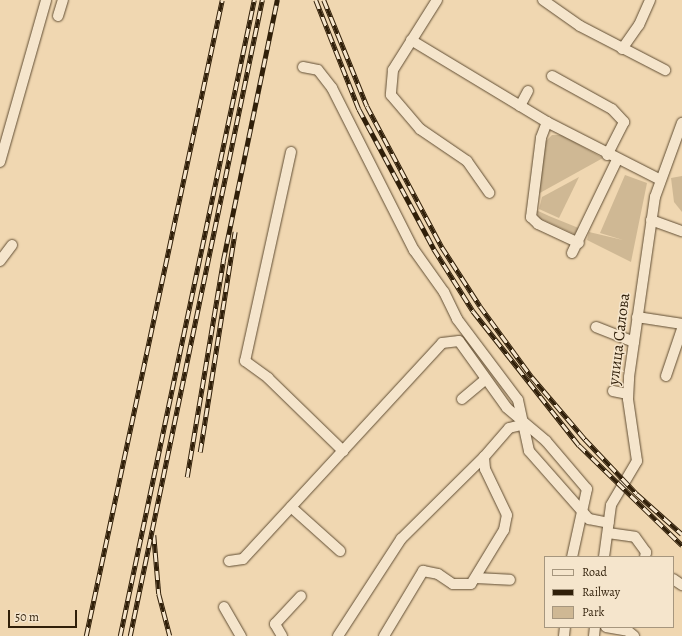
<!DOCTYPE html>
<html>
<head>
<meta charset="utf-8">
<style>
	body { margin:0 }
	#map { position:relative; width:682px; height:636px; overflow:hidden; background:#f0d7b1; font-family:Alegreya,serif }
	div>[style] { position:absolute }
	.green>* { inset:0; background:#cfb894 }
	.roads { filter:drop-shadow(0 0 1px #604d33) drop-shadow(0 0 1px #604d33) }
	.minor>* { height:10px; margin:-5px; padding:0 5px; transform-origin:5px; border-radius:5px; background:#f5e5cc }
	.rail>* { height:4.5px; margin-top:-2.25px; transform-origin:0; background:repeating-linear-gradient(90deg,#f5e5cc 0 9px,#301f09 0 18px); box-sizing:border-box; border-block:1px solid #301f09 }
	span { translate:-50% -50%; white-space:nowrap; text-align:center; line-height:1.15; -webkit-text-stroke:3px #f5e5cc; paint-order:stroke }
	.street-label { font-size:16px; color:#301f09 }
	.legend { position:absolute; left:544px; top:556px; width:130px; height:72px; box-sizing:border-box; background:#f5e5cc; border:1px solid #a6967e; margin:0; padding:5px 7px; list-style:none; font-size:12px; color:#301f09 }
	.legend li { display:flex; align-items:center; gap:8px; height:20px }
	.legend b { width:20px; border:1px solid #a6967e }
	.scale { position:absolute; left:8px; top:610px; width:69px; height:18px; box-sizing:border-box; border:2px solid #301f09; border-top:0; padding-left:5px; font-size:12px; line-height:14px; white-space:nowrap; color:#301f09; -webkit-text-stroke:3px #f5e5cc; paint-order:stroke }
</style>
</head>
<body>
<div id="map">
	<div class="green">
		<i style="clip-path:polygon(552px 135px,562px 135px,603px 158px,538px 194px,545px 142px)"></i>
		<i style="clip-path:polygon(625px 175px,647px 183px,631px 262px,587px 240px,589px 232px,623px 240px,600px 233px)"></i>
		<i style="clip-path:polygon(682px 176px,682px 212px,674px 202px,671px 178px)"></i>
		<i style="clip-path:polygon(579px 177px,559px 218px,539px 209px,542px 197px)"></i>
		<i style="clip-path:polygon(536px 210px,549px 216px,581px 229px,574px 234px,539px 218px)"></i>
	</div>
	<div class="roads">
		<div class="minor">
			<i style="left:437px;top:0;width:83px;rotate:122.2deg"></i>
			<i style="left:393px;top:70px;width:25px;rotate:95deg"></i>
			<i style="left:391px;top:95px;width:45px;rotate:49.5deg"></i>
			<i style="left:420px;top:129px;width:57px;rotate:34.2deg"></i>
			<i style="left:467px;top:161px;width:39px;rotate:55deg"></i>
			<i style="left:543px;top:0;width:45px;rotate:35.1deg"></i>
			<i style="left:580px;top:26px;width:96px;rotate:27.4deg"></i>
			<i style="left:58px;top:16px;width:17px;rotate:-73deg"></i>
			<i style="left:411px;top:40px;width:159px;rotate:31.1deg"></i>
			<i style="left:547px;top:122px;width:126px;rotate:27deg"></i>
			<i style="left:622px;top:49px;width:29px;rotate:-55deg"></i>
			<i style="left:639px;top:25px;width:27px;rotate:-66deg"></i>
			<i style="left:303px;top:67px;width:15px;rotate:11deg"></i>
			<i style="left:318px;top:70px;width:23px;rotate:52deg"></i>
			<i style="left:332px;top:88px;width:182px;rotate:63.2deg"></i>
			<i style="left:414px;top:250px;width:52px;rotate:54.5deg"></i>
			<i style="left:444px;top:292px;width:30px;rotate:64deg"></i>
			<i style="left:457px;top:319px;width:101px;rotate:53deg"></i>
			<i style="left:518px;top:400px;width:52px;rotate:77.8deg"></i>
			<i style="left:529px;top:451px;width:91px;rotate:48.6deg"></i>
			<i style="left:589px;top:519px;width:20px;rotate:11deg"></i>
			<i style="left:552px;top:76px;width:68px;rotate:28.8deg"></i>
			<i style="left:612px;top:109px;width:18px;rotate:47deg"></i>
			<i style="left:624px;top:122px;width:37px;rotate:117deg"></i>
			<i style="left:520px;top:106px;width:17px;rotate:-62deg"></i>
			<i style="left:547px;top:122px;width:17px;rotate:111deg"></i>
			<i style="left:541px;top:138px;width:80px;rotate:97.2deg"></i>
			<i style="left:531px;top:217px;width:10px;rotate:45deg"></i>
			<i style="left:538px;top:224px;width:45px;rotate:24.9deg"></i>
			<i style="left:291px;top:152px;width:214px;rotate:102.4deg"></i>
			<i style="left:245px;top:361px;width:29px;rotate:36deg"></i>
			<i style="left:268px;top:378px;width:105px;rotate:44.2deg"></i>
			<i style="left:0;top:162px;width:168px;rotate:-74.1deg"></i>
			<i style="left:651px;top:220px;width:33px;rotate:20deg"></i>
			<i style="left:572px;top:253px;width:103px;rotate:-64.2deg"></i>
			<i style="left:0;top:261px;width:20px;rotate:-53deg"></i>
			<i style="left:637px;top:317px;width:46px;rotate:8.8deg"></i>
			<i style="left:596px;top:327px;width:41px;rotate:21.5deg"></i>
			<i style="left:666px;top:376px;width:50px;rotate:-71.2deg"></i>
			<i style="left:613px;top:391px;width:14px;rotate:12deg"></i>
			<i style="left:462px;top:399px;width:31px;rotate:-40deg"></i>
			<i style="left:291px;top:507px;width:66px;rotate:41.9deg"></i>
			<i style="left:608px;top:533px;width:27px;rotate:8deg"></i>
			<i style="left:635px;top:537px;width:19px;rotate:54deg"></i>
			<i style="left:646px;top:552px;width:5px;rotate:101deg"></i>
			<i style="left:604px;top:557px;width:52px;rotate:-82.3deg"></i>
			<i style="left:611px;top:505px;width:51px;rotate:-59.4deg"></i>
			<i style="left:637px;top:461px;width:63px;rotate:-98.3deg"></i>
			<i style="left:628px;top:399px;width:22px;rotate:-87deg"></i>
			<i style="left:629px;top:377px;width:182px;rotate:-81.8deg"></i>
			<i style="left:655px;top:197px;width:79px;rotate:-70deg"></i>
			<i style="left:229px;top:561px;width:14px;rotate:-8deg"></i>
			<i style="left:243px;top:559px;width:294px;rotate:-47.3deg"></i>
			<i style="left:442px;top:343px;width:17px;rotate:-7deg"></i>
			<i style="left:459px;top:341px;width:82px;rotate:54.4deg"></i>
			<i style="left:507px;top:408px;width:51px;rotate:40.2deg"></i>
			<i style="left:546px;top:441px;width:63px;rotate:49.5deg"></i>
			<i style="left:587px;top:489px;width:70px;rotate:102.4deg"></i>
			<i style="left:476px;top:578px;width:34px;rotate:3deg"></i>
			<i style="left:673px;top:579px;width:11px;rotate:34deg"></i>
			<i style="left:224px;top:607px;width:34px;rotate:60deg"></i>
			<i style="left:606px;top:627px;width:22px;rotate:10deg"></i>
			<i style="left:628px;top:631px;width:8px;rotate:40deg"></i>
			<i style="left:282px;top:636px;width:14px;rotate:-120deg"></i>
			<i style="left:275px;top:624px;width:38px;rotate:-47deg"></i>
			<i style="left:338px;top:636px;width:116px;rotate:-57deg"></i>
			<i style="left:401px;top:539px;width:117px;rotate:-44.7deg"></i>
			<i style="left:384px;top:636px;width:76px;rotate:-59deg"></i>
			<i style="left:423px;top:571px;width:15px;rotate:11deg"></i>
			<i style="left:438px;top:574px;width:18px;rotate:34deg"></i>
			<i style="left:453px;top:584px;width:18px"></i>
			<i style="left:471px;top:584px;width:63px;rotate:-58.6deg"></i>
			<i style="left:504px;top:530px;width:15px;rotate:-79deg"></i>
			<i style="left:507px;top:515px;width:51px;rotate:-115.6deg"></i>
			<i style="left:485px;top:469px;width:12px;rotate:-95deg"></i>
			<i style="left:484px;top:457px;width:38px;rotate:-49deg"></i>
			<i style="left:509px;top:428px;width:16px;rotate:-14deg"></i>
			<i style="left:564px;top:636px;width:9px;rotate:-84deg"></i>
			<i style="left:594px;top:636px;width:9px;rotate:-84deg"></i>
		</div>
	</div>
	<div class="rail">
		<i style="left:316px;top:0;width:117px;rotate:68.5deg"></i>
		<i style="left:359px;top:109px;width:159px;rotate:61.8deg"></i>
		<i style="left:434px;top:249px;width:73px;rotate:57.8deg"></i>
		<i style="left:473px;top:311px;width:171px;rotate:51.7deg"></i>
		<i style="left:579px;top:445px;width:144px;rotate:44.2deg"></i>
		<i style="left:324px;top:0;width:114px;rotate:67.9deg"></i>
		<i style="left:367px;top:106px;width:160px;rotate:62deg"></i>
		<i style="left:442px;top:247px;width:70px;rotate:57.2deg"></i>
		<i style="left:480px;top:306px;width:88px;rotate:53.8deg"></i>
		<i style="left:532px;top:377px;width:82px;rotate:49.5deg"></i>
		<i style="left:585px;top:439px;width:76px;rotate:46.6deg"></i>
		<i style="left:637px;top:494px;width:60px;rotate:41.6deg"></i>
		<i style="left:200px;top:452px;width:223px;rotate:-81deg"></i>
		<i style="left:187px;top:477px;width:219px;rotate:-80.5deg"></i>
		<i style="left:223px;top:261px;width:267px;rotate:-78.3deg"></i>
		<i style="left:154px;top:535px;width:59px;rotate:85.2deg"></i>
		<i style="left:159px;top:594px;width:43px;rotate:75.3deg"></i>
		<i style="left:86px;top:636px;width:650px;rotate:-77.93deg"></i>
		<i style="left:120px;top:636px;width:650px;rotate:-78.1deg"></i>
		<i style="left:130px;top:636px;width:650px;rotate:-78.27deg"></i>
	</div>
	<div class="street-label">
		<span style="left:619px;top:339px;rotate:-83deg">улица Салова</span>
	</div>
	<ul class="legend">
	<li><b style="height:5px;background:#f5e5cc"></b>Road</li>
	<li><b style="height:5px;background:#301f09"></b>Railway</li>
	<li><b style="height:11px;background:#cfb894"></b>Park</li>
	</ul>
	<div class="scale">50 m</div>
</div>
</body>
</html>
